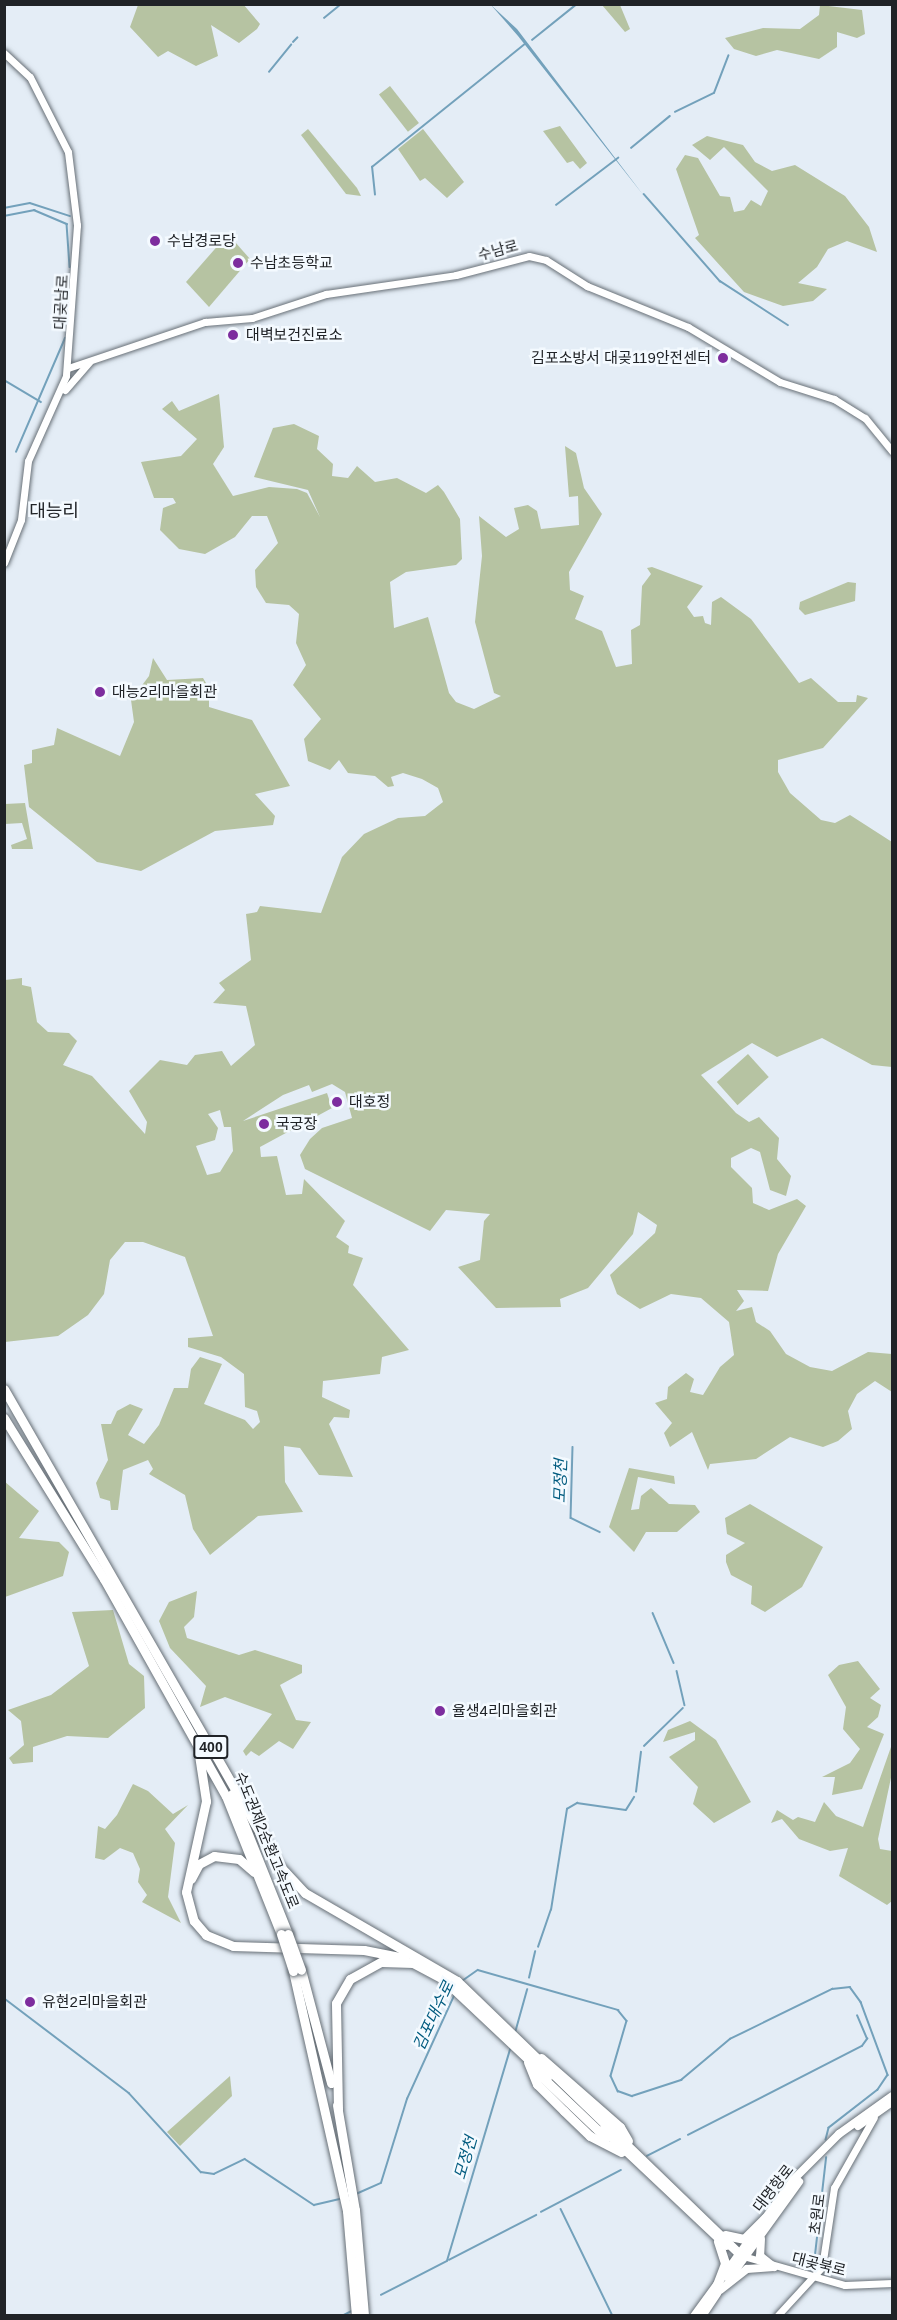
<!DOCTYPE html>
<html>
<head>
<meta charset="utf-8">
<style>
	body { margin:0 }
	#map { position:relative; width:897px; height:2320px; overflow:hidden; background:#e4edf6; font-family:Helvetica,"Noto Sans KR",sans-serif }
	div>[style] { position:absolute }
	.green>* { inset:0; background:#b6c3a2; transform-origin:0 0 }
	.water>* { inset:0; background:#73a1bb }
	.stream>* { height:1.5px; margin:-0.75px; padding:0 0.75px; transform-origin:0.75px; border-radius:0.75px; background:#73a1bb }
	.roads { filter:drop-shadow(0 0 2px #687077) drop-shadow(0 0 2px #687077) }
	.minor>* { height:7px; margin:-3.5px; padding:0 3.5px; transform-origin:3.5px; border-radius:3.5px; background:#fff }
	.major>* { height:8px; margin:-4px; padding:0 4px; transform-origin:4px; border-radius:4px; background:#fff }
	.highway>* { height:9px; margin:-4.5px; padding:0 4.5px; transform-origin:4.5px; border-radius:4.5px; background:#fff }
	.bridges { filter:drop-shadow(0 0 2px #687077) drop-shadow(0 0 2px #687077) }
	.highway-bridge>* { height:9px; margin:-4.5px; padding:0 4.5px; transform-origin:4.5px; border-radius:4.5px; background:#fff }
	.dots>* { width:16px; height:16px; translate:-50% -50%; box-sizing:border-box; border:3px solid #f4faff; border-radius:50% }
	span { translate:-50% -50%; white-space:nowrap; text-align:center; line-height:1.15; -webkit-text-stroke:5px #f4faff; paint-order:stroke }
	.shield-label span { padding:2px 4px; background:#f4faff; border:2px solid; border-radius:4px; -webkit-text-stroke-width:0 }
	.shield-label { font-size:14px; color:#202327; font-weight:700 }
	.poi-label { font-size:15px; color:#202327 }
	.left { translate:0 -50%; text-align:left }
	.right { translate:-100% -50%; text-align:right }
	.street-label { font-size:15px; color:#202327 }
	.water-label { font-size:16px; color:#015b7f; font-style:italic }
	.quarter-label { font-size:18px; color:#202327 }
	.frame { position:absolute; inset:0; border:6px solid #202327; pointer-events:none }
</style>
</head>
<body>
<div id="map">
	<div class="green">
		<i style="clip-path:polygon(243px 4px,260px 24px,257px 29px,239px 43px,211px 25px,218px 56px,196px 66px,168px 51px,158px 57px,130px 27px,138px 5px)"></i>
		<i style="clip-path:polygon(602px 5px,620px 5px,630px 29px,625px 32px)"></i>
		<i style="clip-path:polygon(820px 5px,862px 10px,865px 34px,857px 38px,837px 32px,837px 47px,819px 59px,777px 50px,756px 56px,734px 49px,725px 38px,763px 28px,800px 29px,819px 15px)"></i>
		<i style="left:390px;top:86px;width:47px;height:14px;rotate:52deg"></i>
		<i style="clip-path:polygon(560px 126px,587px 163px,580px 169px,573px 161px,567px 163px,543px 131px)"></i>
		<i style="clip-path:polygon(308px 129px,357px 188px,361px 196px,346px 194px,301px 135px)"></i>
		<i style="clip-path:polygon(423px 129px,464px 182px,447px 198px,425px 178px,420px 181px,398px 149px)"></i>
		<i style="clip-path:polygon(707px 136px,743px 145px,755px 162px,772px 171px,795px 165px,845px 196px,869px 227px,877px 252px,847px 241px,828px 249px,817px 267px,798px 283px,827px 289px,813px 301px,783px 306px,744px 292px,695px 238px,699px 235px,676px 169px,685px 155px,698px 158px,720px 196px,730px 197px,734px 212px,744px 210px,751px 200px,761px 206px,768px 191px,724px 147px,710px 160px,692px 145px)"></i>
		<i style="clip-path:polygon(228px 234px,250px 259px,209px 307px,186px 282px)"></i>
		<i style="clip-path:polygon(evenodd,219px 394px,224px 447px,213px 464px,233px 496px,269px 487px,297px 489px,307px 493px,320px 517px,308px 490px,254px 477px,273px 428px,294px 424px,319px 436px,317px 449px,333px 464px,332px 476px,348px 478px,357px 466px,375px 482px,397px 478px,426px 493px,438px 485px,444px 492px,460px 519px,462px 559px,456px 565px,406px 572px,390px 582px,394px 628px,428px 617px,449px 693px,456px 702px,474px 709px,501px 696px,494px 693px,475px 622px,482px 556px,479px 516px,506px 537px,519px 529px,514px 508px,528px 505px,537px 511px,541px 529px,579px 525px,578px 496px,569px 497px,565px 446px,576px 453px,584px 488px,602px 514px,569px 572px,570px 590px,584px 596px,575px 619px,602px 631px,616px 667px,632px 664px,631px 630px,640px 625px,642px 586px,651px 574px,647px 568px,652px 567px,703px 586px,687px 607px,694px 617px,703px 616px,705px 623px,711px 625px,712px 602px,721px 597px,751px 619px,799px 683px,811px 678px,838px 702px,856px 702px,857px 695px,868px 698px,823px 748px,778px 760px,778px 772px,790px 793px,821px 820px,835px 823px,850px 815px,892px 842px,892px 1067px,872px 1065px,822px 1038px,777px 1057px,752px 1043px,701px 1075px,736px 1113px,749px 1122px,759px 1117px,779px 1138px,777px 1159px,791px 1176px,786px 1196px,770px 1190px,760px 1152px,751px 1148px,731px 1158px,731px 1167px,752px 1188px,753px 1203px,769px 1210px,797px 1199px,806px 1206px,778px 1254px,768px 1291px,737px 1290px,744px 1301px,736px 1311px,752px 1307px,756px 1322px,770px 1331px,786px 1354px,810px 1367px,832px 1371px,868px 1352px,892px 1354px,892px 1392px,875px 1381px,857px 1394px,848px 1411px,852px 1429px,838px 1441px,823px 1447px,790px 1437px,756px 1459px,710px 1464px,708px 1470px,692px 1432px,670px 1447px,664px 1433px,672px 1423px,655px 1403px,667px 1399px,668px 1387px,686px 1373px,694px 1379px,690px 1392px,703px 1395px,720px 1367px,734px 1355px,729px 1322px,701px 1298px,671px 1294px,640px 1309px,617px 1294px,610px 1275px,655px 1233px,657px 1225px,638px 1212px,633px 1234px,588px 1288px,560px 1299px,561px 1307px,496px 1308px,458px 1267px,480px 1260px,484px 1221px,490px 1214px,446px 1210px,430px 1231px,305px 1169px,300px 1155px,310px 1139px,322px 1128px,352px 1118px,345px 1092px,332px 1084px,312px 1092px,309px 1085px,283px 1095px,243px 1121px,327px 1093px,332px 1108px,260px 1147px,261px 1157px,277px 1156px,286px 1195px,302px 1194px,304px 1179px,345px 1221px,336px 1237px,349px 1246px,348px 1253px,363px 1258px,353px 1285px,409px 1350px,382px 1357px,380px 1374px,323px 1381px,322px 1397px,350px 1410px,349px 1418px,334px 1417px,329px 1424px,353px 1477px,319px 1475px,300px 1448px,284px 1446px,285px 1482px,303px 1512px,258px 1516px,210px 1555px,193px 1529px,185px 1495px,149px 1474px,153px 1469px,148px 1460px,123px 1470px,118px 1510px,111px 1510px,110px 1501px,100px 1498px,96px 1483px,108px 1460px,101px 1424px,111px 1424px,117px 1411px,130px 1404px,143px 1409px,128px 1435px,144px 1444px,159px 1425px,174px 1388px,188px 1388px,191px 1369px,200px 1357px,222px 1364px,204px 1404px,245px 1420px,253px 1429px,260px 1422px,257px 1411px,245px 1407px,244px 1374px,221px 1357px,188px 1347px,188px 1338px,213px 1336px,185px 1257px,143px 1242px,125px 1242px,110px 1260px,104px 1294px,88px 1315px,58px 1336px,5px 1342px,5px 980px,22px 978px,22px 985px,31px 987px,37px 1022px,48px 1032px,69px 1033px,77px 1041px,63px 1065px,92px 1076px,145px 1134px,147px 1122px,129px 1091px,160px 1060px,187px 1065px,195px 1055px,222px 1051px,231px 1066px,255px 1045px,246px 1006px,213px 1003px,225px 990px,219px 983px,251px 960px,246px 914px,257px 912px,260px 906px,321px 913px,342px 857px,364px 834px,398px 818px,425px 816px,443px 802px,438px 788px,422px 779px,403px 773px,391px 777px,394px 786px,388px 787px,375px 776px,348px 773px,339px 760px,330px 770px,308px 761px,304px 739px,321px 719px,293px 685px,306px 665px,296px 643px,299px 614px,289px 605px,266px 603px,256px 587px,255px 570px,278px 543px,267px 516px,252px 516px,235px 537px,205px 554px,179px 549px,160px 530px,163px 508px,176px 503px,173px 498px,154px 498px,141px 462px,181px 456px,197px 439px,162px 409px,172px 401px,179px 411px,219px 394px,220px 1110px,224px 1127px,231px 1127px,233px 1151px,220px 1172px,207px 1175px,196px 1146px,215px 1140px,218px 1128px,208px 1114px,220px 1110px)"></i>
		<i style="clip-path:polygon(848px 582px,856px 583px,855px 601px,805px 615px,799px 609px,800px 602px)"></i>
		<i style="clip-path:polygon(153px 658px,167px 680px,203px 678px,209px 688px,209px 707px,252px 720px,290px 786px,255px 794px,275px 816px,273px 825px,215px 831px,141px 871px,97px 862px,29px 807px,24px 765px,32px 763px,32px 750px,54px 745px,57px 728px,120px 756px,134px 722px,131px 700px,149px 676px)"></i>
		<i style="clip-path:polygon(25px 803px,33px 849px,12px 849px,11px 845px,27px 839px,22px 823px,5px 824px,5px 804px)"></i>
		<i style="left:748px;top:1054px;width:31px;height:42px;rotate:48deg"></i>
		<i style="clip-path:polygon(629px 1468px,674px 1476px,675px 1484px,638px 1477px,631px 1510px,639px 1509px,641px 1496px,651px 1488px,669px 1504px,695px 1505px,700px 1512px,677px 1532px,646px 1532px,634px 1552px,609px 1527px)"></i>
		<i style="clip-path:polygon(4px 1481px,39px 1511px,19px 1538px,59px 1542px,69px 1552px,63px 1576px,5px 1597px)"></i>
		<i style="clip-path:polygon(750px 1504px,823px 1547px,802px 1587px,765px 1612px,751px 1604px,752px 1586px,731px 1575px,726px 1562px,726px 1555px,745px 1543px,727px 1534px,725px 1518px)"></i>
		<i style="clip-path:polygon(197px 1591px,194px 1617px,184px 1627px,187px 1638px,239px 1655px,255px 1650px,302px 1665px,302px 1673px,280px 1685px,296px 1720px,311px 1722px,293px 1749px,279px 1741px,259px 1756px,251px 1751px,246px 1756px,243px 1751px,272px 1714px,225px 1697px,200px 1707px,206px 1686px,170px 1648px,159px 1621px,169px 1602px)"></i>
		<i style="clip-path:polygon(113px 1610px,129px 1664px,144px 1676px,145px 1708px,108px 1738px,67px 1736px,33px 1747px,33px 1762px,13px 1764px,9px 1758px,24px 1745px,21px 1721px,8px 1710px,51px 1695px,89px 1666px,72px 1612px)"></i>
		<i style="clip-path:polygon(858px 1661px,880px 1689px,870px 1698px,881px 1705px,878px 1717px,867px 1727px,884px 1734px,862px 1789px,832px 1795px,835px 1777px,822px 1777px,850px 1763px,860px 1749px,843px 1729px,846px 1707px,828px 1675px,839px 1665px)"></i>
		<i style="clip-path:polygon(690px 1721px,716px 1740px,751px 1802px,714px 1823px,693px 1804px,698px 1787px,669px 1757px,695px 1740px,695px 1732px,663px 1742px,668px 1730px)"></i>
		<i style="clip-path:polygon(892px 1744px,892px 1773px,878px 1839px,880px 1849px,892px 1851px,892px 1901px,887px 1905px,839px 1876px,848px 1848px,830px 1851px,799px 1839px,782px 1819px,771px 1823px,777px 1810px,793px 1820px,798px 1817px,815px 1822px,824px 1802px,836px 1816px,863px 1827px)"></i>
		<i style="clip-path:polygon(133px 1784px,148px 1791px,173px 1814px,188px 1805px,165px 1829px,175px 1843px,168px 1897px,181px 1923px,142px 1902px,147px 1895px,138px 1882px,140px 1869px,133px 1853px,120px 1848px,104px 1860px,95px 1858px,98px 1826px,105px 1829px,117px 1815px)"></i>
		<i style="clip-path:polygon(230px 2076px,232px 2096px,180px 2146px,167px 2132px)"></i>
	</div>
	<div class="water">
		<i style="clip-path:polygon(491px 5px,517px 29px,644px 196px,518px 36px)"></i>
	</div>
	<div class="stream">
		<i style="left:324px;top:18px;width:22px;rotate:-39deg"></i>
		<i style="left:532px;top:40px;width:58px;rotate:-38.7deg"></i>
		<i style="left:293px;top:42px;width:6px;rotate:-45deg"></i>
		<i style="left:269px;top:72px;width:35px;rotate:-51deg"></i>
		<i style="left:675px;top:112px;width:43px;rotate:-26deg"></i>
		<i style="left:714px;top:93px;width:40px;rotate:-69deg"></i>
		<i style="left:631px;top:148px;width:50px;rotate:-39.4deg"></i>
		<i style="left:644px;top:194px;width:116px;rotate:48.9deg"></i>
		<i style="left:720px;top:281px;width:81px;rotate:32.9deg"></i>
		<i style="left:375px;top:195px;width:28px;rotate:-96deg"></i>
		<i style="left:372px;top:167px;width:196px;rotate:-38.8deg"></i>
		<i style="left:556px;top:205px;width:78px;rotate:-37.2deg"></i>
		<i style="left:4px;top:208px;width:26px;rotate:-11deg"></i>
		<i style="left:30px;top:203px;width:42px;rotate:18deg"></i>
		<i style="left:4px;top:216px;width:31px;rotate:-11deg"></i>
		<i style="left:34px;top:210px;width:36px;rotate:23deg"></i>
		<i style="left:67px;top:224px;width:43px;rotate:86deg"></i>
		<i style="left:4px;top:380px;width:43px;rotate:30.7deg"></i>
		<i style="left:16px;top:452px;width:124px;rotate:-66.7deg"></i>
		<i style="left:573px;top:1447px;width:71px;rotate:91.6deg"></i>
		<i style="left:571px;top:1518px;width:32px;rotate:26deg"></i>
		<i style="left:653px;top:1613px;width:54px;rotate:67.2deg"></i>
		<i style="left:677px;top:1671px;width:35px;rotate:77deg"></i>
		<i style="left:644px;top:1746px;width:54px;rotate:-44.3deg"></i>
		<i style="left:636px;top:1792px;width:40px;rotate:-82.9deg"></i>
		<i style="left:538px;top:1947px;width:39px;rotate:-71deg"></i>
		<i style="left:551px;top:1910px;width:102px;rotate:-81deg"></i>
		<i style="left:567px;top:1809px;width:12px;rotate:-31deg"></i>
		<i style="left:577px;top:1803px;width:49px;rotate:8.1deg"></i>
		<i style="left:626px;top:1810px;width:15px;rotate:-58deg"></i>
		<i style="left:529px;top:1978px;width:27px;rotate:-77deg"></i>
		<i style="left:462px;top:1981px;width:19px;rotate:-35deg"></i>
		<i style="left:478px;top:1970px;width:146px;rotate:15.9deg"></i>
		<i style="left:618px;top:2010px;width:14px;rotate:51deg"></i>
		<i style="left:627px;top:2021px;width:57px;rotate:106.2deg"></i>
		<i style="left:611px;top:2076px;width:17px;rotate:65deg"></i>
		<i style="left:618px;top:2091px;width:15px;rotate:20deg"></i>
		<i style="left:632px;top:2096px;width:52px;rotate:-18.1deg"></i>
		<i style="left:681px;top:2080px;width:64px;rotate:-39.9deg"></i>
		<i style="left:730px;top:2039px;width:114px;rotate:-26.1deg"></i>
		<i style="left:832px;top:1989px;width:18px;rotate:-6deg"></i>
		<i style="left:850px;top:1987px;width:19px;rotate:54deg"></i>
		<i style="left:861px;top:2002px;width:78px;rotate:69.7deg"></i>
		<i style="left:888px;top:2075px;width:18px;rotate:124deg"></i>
		<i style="left:878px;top:2090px;width:62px;rotate:142.2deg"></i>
		<i style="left:829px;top:2128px;width:12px;rotate:104deg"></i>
		<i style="left:4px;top:1998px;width:157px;rotate:37.2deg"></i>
		<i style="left:129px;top:2093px;width:107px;rotate:47.7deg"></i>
		<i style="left:201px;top:2172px;width:13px;rotate:9deg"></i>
		<i style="left:214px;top:2174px;width:34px;rotate:-26deg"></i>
		<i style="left:245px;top:2159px;width:83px;rotate:33.7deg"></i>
		<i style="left:314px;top:2205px;width:27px;rotate:-13deg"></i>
		<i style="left:515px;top:2033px;width:45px;rotate:-74.4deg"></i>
		<i style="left:688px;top:2135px;width:195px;rotate:-27.1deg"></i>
		<i style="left:862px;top:2046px;width:9px;rotate:-54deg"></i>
		<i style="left:867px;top:2039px;width:25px;rotate:-113deg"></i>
		<i style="left:647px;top:2156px;width:37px;rotate:-27deg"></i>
		<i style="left:356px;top:2194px;width:27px;rotate:-24deg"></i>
		<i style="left:381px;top:2183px;width:88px;rotate:-72.8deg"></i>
		<i style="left:407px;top:2099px;width:113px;rotate:-65.5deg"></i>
		<i style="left:561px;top:2209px;width:119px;rotate:64.1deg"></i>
		<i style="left:541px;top:2212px;width:90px;rotate:-27.7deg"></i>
		<i style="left:815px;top:2255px;width:98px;rotate:-83.5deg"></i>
		<i style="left:449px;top:2260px;width:98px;rotate:-27.3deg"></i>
		<i style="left:381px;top:2295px;width:74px;rotate:-27.3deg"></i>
		<i style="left:447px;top:2261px;width:221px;rotate:-73.4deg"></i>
		<i style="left:342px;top:2316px;width:11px;rotate:-27deg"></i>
	</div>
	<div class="roads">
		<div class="minor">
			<i style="left:4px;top:53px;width:35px;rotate:43deg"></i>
			<i style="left:30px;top:77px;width:84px;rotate:63.1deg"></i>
			<i style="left:68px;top:152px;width:74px;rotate:83deg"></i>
			<i style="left:77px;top:225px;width:151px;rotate:94.2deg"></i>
			<i style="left:66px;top:376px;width:93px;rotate:114.1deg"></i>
			<i style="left:28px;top:461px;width:59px;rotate:96.8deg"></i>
			<i style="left:21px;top:520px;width:46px;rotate:111.6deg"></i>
			<i style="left:68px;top:368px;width:145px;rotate:-18.6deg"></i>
			<i style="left:205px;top:322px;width:47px;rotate:-4.9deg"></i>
			<i style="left:252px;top:318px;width:78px;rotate:-18deg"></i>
			<i style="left:326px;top:294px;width:131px;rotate:-8.3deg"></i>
			<i style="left:456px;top:275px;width:75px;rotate:-14.6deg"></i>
			<i style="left:529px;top:256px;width:17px;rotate:13deg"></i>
			<i style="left:546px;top:260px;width:49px;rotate:32.4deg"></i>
			<i style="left:587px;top:286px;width:109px;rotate:22.1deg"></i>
			<i style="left:688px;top:327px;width:107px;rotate:30.9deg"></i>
			<i style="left:780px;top:382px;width:57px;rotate:17.5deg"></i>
			<i style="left:834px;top:399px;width:36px;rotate:32deg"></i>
			<i style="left:865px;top:418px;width:43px;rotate:50.7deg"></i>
			<i style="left:65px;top:390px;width:37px;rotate:-49deg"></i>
			<i style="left:743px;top:2256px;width:106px;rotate:15.9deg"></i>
			<i style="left:845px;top:2285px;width:47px;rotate:-2.4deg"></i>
			<i style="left:777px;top:2316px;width:67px;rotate:-47.4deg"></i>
			<i style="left:822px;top:2267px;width:80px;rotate:-81.4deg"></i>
			<i style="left:834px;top:2188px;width:81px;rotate:-60.6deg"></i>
		</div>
		<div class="major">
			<i style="left:858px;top:2126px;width:42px;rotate:-35.2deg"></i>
			<i style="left:761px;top:2239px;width:17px;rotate:93deg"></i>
			<i style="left:760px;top:2256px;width:18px;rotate:38deg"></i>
			<i style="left:729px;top:2279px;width:120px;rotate:-54.2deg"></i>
			<i style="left:720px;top:2290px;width:34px;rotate:-38deg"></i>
			<i style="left:747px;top:2269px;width:27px;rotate:-4deg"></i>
			<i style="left:694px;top:2316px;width:168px;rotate:-53.9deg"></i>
			<i style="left:793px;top:2180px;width:65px;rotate:-45deg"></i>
			<i style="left:839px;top:2134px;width:65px;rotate:-35.6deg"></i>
			<i style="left:702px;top:2316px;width:27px;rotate:-56deg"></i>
		</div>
		<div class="highway">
			<i style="left:4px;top:1389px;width:421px;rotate:60.1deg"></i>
			<i style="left:4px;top:1418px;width:190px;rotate:58.2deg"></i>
			<i style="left:104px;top:1579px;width:249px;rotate:60.7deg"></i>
			<i style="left:226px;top:1796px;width:149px;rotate:68.3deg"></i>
			<i style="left:212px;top:1749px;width:131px;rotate:60.3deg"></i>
			<i style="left:277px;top:1863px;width:41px;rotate:47deg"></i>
			<i style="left:305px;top:1893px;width:176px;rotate:30.1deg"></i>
			<i style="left:457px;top:1981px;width:395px;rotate:44deg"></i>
			<i style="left:199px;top:1755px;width:47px;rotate:81.3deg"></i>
			<i style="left:206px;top:1801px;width:93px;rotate:102.4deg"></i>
			<i style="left:186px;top:1892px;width:30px;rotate:75deg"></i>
			<i style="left:194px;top:1921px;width:18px;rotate:49deg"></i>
			<i style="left:206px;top:1935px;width:29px;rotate:22deg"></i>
			<i style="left:233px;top:1946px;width:131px;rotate:1.7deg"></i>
			<i style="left:364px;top:1950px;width:41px;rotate:11.3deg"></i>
			<i style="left:232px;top:1794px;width:151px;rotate:68.2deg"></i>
			<i style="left:191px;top:1879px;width:17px;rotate:-62deg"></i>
			<i style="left:199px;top:1864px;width:17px;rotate:-28deg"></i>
			<i style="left:214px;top:1856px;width:25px;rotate:7deg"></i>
			<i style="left:239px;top:1859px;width:20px;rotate:41deg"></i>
			<i style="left:301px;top:1970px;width:117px;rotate:75.1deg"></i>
			<i style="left:293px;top:1971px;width:246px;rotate:77.3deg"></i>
			<i style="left:347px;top:2211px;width:105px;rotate:85.1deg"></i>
			<i style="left:541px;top:2058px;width:105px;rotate:41.1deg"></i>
			<i style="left:620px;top:2127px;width:16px;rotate:60deg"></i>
			<i style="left:528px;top:2062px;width:24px;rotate:68deg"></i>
			<i style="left:537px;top:2084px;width:38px;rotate:45deg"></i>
			<i style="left:564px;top:2111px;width:36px;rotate:44deg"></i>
			<i style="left:590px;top:2136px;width:35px;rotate:27deg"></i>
			<i style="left:540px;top:2075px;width:91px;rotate:43.7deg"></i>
			<i style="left:337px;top:2105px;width:107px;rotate:80.3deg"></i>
			<i style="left:355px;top:2210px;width:106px;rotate:85.1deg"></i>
			<i style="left:338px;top:2109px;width:106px;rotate:-91.1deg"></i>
			<i style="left:336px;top:2003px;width:28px;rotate:-60deg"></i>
			<i style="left:350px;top:1979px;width:35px;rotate:-29deg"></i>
			<i style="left:381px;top:1962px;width:32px;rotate:2deg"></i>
			<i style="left:413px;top:1963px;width:34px;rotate:28deg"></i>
			<i style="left:443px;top:1979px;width:143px;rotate:43.3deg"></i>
			<i style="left:603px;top:2129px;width:169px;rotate:43.3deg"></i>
			<i style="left:725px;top:2235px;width:19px;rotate:12deg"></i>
			<i style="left:744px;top:2239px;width:30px;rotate:-45deg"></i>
			<i style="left:716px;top:2287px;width:26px;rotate:-69deg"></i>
			<i style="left:725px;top:2263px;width:23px;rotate:-108deg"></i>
		</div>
	</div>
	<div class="bridges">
		<div class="highway-bridge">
			<i style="left:281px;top:1934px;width:39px;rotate:72deg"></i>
			<i style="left:288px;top:1934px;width:38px;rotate:70deg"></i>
		</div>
	</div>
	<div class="dots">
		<i style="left:155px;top:241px;background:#7d2d9e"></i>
		<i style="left:238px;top:263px;background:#7d2d9e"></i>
		<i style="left:233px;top:335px;background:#7d2d9e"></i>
		<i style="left:723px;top:358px;background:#7d2d9e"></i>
		<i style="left:100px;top:692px;background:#7d2d9e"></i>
		<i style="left:337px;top:1102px;background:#7d2d9e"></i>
		<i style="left:264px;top:1124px;background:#7d2d9e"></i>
		<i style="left:440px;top:1711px;background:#7d2d9e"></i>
		<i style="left:30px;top:2002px;background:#7d2d9e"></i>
	</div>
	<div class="shield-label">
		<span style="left:211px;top:1747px">400</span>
	</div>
	<div class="poi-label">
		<span class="left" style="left:167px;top:241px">수남경로당</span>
		<span class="left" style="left:250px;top:263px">수남초등학교</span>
		<span class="left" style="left:246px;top:335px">대벽보건진료소</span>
		<span class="right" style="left:711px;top:358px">김포소방서 대곶119안전센터</span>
		<span class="left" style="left:112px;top:692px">대능2리마을회관</span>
		<span class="left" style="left:349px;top:1102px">대호정</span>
		<span class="left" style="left:276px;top:1124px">국궁장</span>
		<span class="left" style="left:452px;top:1711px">율생4리마을회관</span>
		<span class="left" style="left:42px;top:2002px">유현2리마을회관</span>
	</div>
	<div class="street-label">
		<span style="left:498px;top:250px;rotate:-15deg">수남로</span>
		<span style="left:61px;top:302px;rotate:-87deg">대곶남로</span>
		<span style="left:267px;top:1840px;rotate:68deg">수도권제2순환고속도로</span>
		<span style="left:773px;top:2188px;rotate:-52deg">대명항로</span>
		<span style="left:817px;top:2214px;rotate:-83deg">초원로</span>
		<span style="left:819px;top:2264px;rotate:14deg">대곶북로</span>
	</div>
	<div class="water-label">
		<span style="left:561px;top:1481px;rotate:-88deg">모정천</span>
		<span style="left:434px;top:2016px;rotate:-65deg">김포대수로</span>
		<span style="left:466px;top:2158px;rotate:-74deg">모정천</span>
	</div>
	<div class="quarter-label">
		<span style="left:54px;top:511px">대능리</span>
	</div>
	<div class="frame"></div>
</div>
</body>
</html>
